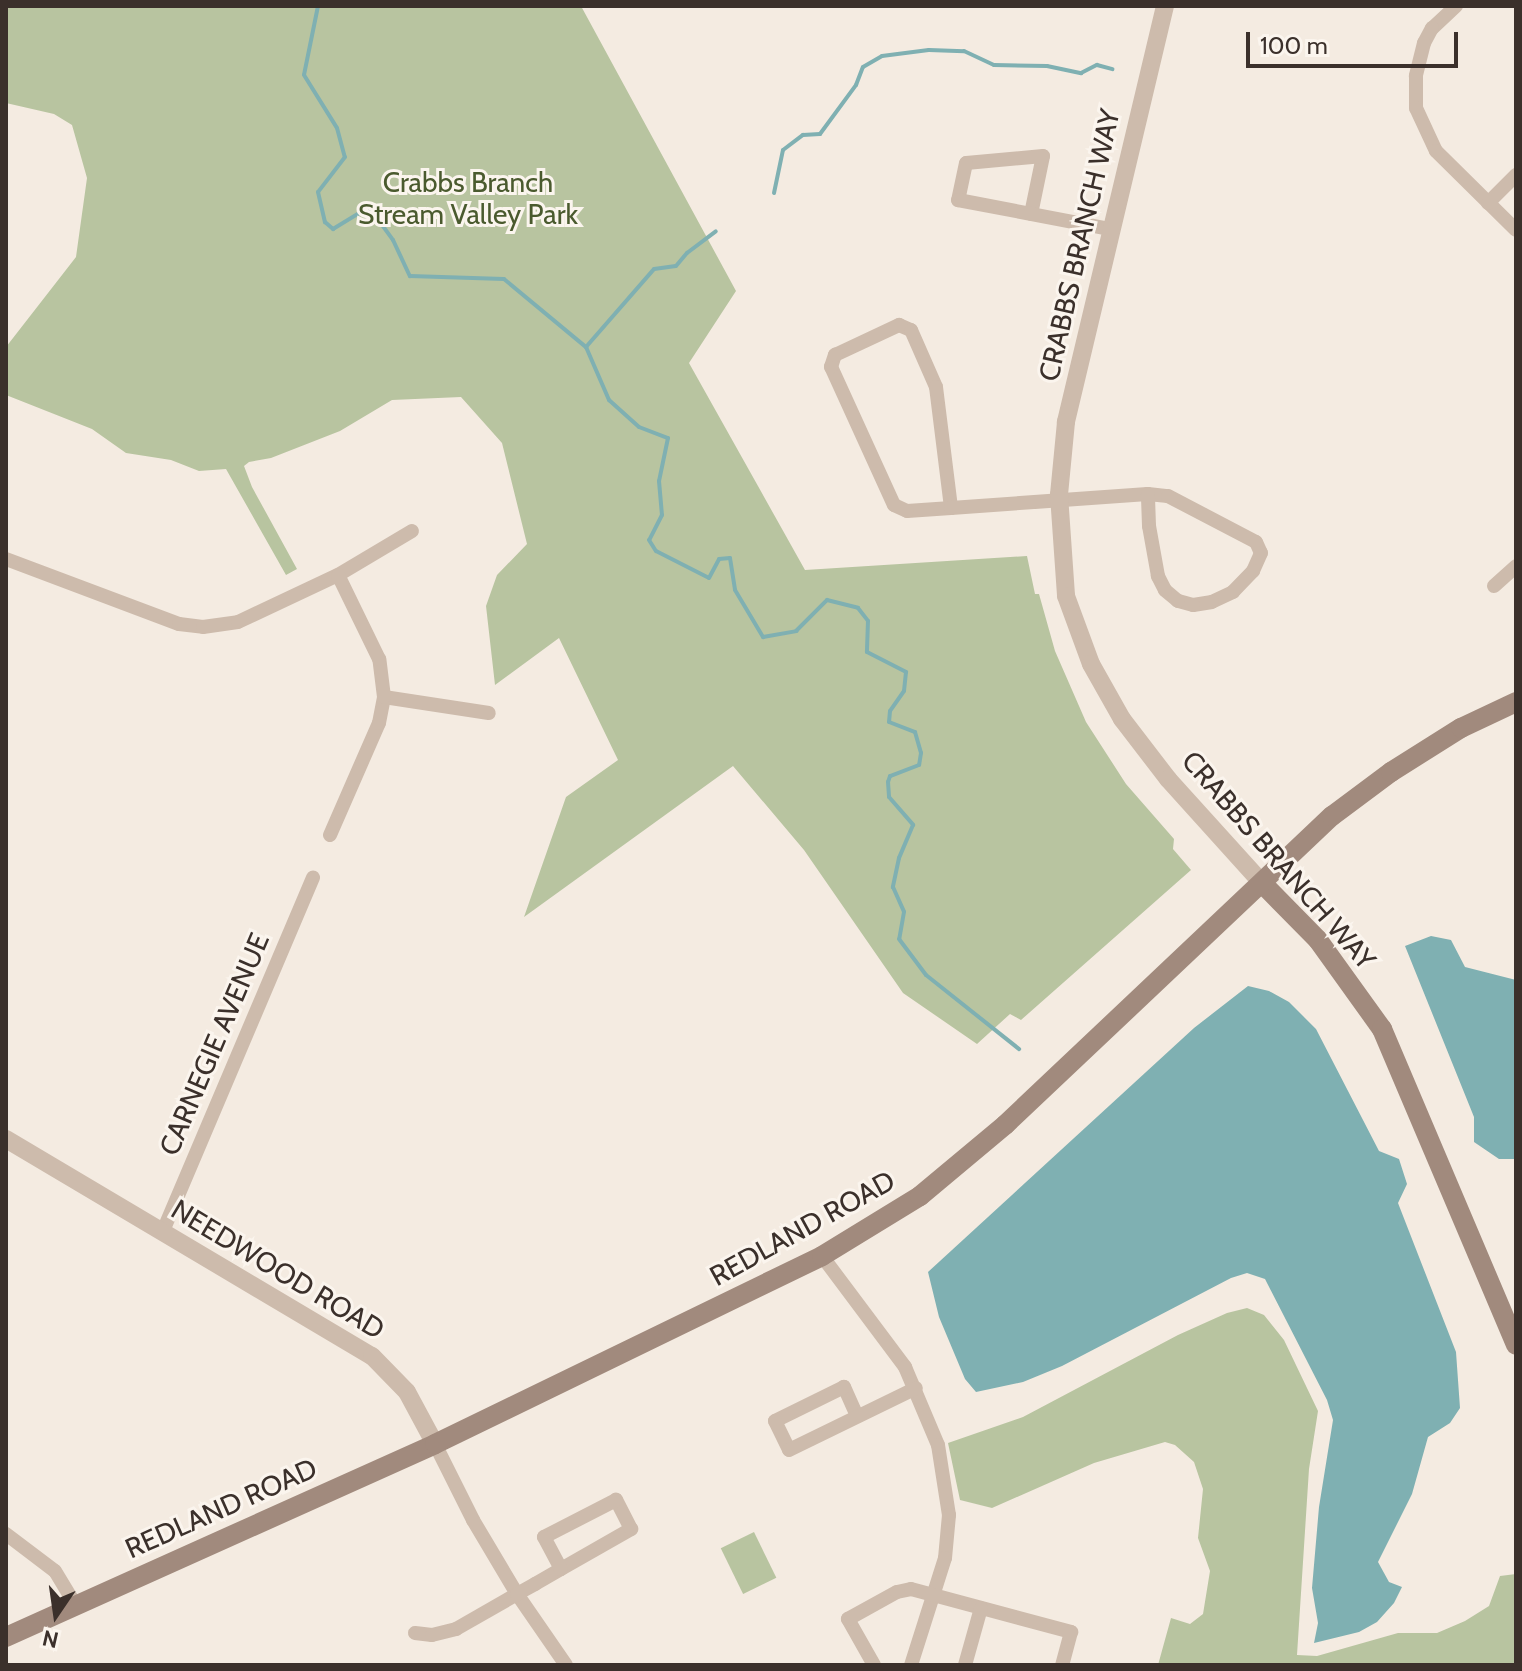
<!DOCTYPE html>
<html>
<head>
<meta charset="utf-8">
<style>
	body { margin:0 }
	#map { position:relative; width:1522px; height:1671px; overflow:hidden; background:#f4ebe1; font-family:Cabin,sans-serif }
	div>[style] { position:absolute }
	.green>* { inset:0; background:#b8c4a0; transform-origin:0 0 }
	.water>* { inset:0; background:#7fb0b2 }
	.stream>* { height:4px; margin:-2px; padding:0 2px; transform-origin:2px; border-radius:2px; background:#7fb0b2 }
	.minor>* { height:14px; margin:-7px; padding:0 7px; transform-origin:7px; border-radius:7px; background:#cdbbac }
	.tertiary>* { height:18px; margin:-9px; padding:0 9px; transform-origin:9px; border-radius:9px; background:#cdbbac }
	.secondary>* { height:20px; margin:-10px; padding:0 10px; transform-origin:10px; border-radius:10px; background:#a18a7d }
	span { translate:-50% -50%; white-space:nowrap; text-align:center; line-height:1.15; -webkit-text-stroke:6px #fbf5ee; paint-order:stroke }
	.park-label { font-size:28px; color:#4a5a2e }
	.street-label { font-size:28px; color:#3b302b }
	.frame { position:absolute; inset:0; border:8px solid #3b302b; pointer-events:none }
	.north { position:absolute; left:16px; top:1575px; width:80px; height:80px; -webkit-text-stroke:6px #fbf5ee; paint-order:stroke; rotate:193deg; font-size:22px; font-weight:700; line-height:32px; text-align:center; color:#3b302b }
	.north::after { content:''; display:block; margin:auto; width:28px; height:36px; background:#3b302b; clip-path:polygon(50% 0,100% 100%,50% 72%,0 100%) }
	.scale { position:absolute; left:1246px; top:32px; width:212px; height:36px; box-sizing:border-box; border:4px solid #3b302b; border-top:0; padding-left:10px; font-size:24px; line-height:28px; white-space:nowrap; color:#3b302b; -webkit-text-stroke:6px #fbf5ee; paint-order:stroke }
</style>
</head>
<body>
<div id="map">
	<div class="green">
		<i style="clip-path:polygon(6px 6px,581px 6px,736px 291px,689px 363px,805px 570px,1027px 556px,1035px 594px,1039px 594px,1055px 651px,1086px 722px,1126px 784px,1174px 839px,1173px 849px,1191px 870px,1021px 1020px,1010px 1014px,977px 1044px,903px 993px,804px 850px,733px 766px,524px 917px,566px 797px,618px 760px,559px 638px,495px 685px,486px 606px,497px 575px,527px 544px,502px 443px,461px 397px,392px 400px,340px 431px,271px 458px,249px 462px,244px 466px,252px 487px,297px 569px,286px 575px,226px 469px,199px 471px,171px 460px,126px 453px,92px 429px,6px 395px,6px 347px,76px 257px,87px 178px,72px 125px,54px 114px,6px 103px)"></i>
		<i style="clip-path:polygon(1247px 1308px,1264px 1315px,1284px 1340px,1318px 1411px,1309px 1469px,1297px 1655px,1317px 1656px,1398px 1633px,1437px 1633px,1465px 1621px,1489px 1606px,1500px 1576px,1516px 1574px,1516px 1665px,1158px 1665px,1171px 1618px,1190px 1624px,1203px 1614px,1210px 1571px,1198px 1538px,1203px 1489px,1194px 1462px,1175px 1445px,1165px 1442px,1094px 1463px,992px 1508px,960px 1500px,948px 1443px,1023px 1417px,1178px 1335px,1227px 1313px)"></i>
		<i style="left:754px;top:1532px;width:51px;height:37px;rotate:64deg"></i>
	</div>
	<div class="water">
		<i style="clip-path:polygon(1431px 936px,1451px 940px,1465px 967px,1516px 980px,1516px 1159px,1499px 1159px,1474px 1142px,1474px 1117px,1405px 946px)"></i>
		<i style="clip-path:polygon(1248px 986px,1269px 991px,1289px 1002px,1316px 1029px,1379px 1151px,1399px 1159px,1407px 1184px,1398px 1203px,1456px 1352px,1460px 1408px,1450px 1423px,1428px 1437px,1412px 1494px,1378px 1562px,1389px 1582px,1402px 1587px,1394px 1603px,1377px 1622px,1359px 1632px,1314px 1643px,1318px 1623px,1312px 1588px,1319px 1507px,1333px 1420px,1327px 1400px,1265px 1279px,1247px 1273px,1231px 1278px,1062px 1366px,1023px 1382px,976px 1392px,965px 1379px,939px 1317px,928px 1272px,1194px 1028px)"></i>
	</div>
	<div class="stream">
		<i style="left:318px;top:6px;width:70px;rotate:101.5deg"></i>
		<i style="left:304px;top:75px;width:62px;rotate:58.1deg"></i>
		<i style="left:337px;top:128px;width:30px;rotate:75deg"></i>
		<i style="left:345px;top:157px;width:44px;rotate:127.6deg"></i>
		<i style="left:318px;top:192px;width:31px;rotate:77deg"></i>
		<i style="left:325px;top:222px;width:11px;rotate:41deg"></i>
		<i style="left:333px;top:229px;width:42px;rotate:-31.4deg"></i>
		<i style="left:369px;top:207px;width:41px;rotate:54deg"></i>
		<i style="left:393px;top:240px;width:40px;rotate:65deg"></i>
		<i style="left:410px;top:276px;width:94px;rotate:1.8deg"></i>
		<i style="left:504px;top:279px;width:107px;rotate:39.7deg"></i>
		<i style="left:586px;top:347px;width:58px;rotate:66.5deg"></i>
		<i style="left:609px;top:400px;width:40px;rotate:42deg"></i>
		<i style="left:639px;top:427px;width:31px;rotate:21deg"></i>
		<i style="left:668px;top:438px;width:44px;rotate:101.8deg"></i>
		<i style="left:659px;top:481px;width:34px;rotate:85deg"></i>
		<i style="left:662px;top:515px;width:28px;rotate:117deg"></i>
		<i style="left:649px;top:540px;width:13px;rotate:58deg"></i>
		<i style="left:656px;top:551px;width:59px;rotate:27deg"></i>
		<i style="left:709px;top:578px;width:21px;rotate:-62deg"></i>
		<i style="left:719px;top:559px;width:11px;rotate:-5deg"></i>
		<i style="left:730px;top:558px;width:32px;rotate:81deg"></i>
		<i style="left:735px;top:590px;width:55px;rotate:59.2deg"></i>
		<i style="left:763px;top:637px;width:34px;rotate:-10deg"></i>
		<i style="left:796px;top:631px;width:44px;rotate:-45deg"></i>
		<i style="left:827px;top:600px;width:32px;rotate:14deg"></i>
		<i style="left:858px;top:608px;width:16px;rotate:52deg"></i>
		<i style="left:868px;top:621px;width:31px;rotate:92deg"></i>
		<i style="left:867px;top:652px;width:44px;rotate:27.1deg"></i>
		<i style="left:906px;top:672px;width:19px;rotate:96deg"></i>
		<i style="left:904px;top:691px;width:24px;rotate:125deg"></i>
		<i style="left:890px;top:711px;width:11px;rotate:95deg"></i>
		<i style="left:889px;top:722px;width:28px;rotate:21deg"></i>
		<i style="left:915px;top:732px;width:22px;rotate:74deg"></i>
		<i style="left:921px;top:753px;width:12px;rotate:99deg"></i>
		<i style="left:919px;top:765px;width:31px;rotate:159deg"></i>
		<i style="left:890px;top:776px;width:6px;rotate:108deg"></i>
		<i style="left:888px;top:782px;width:15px;rotate:86deg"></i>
		<i style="left:889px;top:797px;width:37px;rotate:49deg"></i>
		<i style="left:913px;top:825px;width:36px;rotate:113deg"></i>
		<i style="left:899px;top:858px;width:30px;rotate:102deg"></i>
		<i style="left:893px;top:887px;width:27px;rotate:66deg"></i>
		<i style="left:904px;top:912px;width:27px;rotate:100deg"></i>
		<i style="left:899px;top:939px;width:45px;rotate:53.1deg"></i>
		<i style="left:926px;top:975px;width:119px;rotate:38.5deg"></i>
		<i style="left:774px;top:193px;width:44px;rotate:-78.2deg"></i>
		<i style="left:783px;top:150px;width:25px;rotate:-37deg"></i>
		<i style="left:803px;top:135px;width:17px;rotate:-3deg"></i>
		<i style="left:820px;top:134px;width:61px;rotate:-53.7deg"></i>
		<i style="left:856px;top:85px;width:19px;rotate:-69deg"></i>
		<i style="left:863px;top:67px;width:22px;rotate:-30deg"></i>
		<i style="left:882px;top:56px;width:47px;rotate:-7.3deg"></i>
		<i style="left:929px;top:50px;width:35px;rotate:2deg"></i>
		<i style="left:964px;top:51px;width:33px;rotate:25deg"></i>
		<i style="left:994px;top:65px;width:53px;rotate:1.1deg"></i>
		<i style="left:1047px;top:66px;width:35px;rotate:12deg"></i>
		<i style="left:1081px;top:73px;width:18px;rotate:-27deg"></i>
		<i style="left:1097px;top:65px;width:16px;rotate:15deg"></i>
		<i style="left:586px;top:347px;width:103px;rotate:-48.9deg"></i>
		<i style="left:654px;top:269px;width:22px;rotate:-8deg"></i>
		<i style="left:676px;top:266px;width:17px;rotate:-50deg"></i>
		<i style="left:687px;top:253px;width:36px;rotate:-37deg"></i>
	</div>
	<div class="minor">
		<i style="left:1456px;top:6px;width:33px;rotate:137deg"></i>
		<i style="left:1432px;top:28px;width:17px;rotate:118deg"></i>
		<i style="left:1424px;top:43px;width:34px;rotate:104deg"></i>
		<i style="left:1416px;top:76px;width:32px;rotate:90deg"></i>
		<i style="left:1416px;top:108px;width:47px;rotate:65.1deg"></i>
		<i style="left:1436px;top:151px;width:112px;rotate:44.6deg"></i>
		<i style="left:1488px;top:203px;width:40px;rotate:-45deg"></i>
		<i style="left:1031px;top:214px;width:59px;rotate:-78.3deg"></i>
		<i style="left:1043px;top:156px;width:77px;rotate:174.8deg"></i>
		<i style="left:966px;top:163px;width:38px;rotate:102deg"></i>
		<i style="left:958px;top:200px;width:155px;rotate:10.8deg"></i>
		<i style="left:899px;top:325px;width:13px;rotate:23deg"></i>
		<i style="left:911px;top:330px;width:62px;rotate:66.3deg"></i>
		<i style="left:936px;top:387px;width:122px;rotate:82.9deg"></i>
		<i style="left:951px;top:508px;width:44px;rotate:176.1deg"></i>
		<i style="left:907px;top:511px;width:14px;rotate:-155deg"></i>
		<i style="left:894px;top:505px;width:152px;rotate:-114.5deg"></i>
		<i style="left:831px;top:367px;width:13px;rotate:-72deg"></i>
		<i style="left:835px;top:355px;width:71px;rotate:-25.1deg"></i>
		<i style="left:951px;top:508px;width:197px;rotate:-4.1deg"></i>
		<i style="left:1148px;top:494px;width:20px;rotate:6deg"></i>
		<i style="left:1168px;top:496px;width:99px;rotate:27.6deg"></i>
		<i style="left:1256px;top:542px;width:12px;rotate:66deg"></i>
		<i style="left:1261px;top:553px;width:20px;rotate:114deg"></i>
		<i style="left:1253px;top:571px;width:29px;rotate:134deg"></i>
		<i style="left:1233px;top:592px;width:23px;rotate:155deg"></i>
		<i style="left:1212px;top:602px;width:19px;rotate:171deg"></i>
		<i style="left:1193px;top:605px;width:16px;rotate:-165deg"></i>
		<i style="left:1178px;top:601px;width:17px;rotate:-140deg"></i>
		<i style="left:1165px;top:590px;width:16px;rotate:-117deg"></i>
		<i style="left:1158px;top:576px;width:51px;rotate:-100.2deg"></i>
		<i style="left:1149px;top:526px;width:32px;rotate:-92deg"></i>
		<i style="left:6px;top:559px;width:185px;rotate:20.6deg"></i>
		<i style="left:179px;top:624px;width:24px;rotate:7deg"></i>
		<i style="left:203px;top:627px;width:35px;rotate:-8deg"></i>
		<i style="left:238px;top:622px;width:110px;rotate:-25.2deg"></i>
		<i style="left:338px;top:575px;width:86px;rotate:-30.7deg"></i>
		<i style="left:1494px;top:586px;width:30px;rotate:-42deg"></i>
		<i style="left:384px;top:697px;width:106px;rotate:8.7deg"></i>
		<i style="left:330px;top:835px;width:122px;rotate:-66.4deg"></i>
		<i style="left:379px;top:723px;width:26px;rotate:-79deg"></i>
		<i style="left:384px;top:697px;width:38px;rotate:-97deg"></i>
		<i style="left:379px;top:659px;width:93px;rotate:-116deg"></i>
		<i style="left:163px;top:1231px;width:384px;rotate:-67deg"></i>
		<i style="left:822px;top:1256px;width:139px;rotate:53.2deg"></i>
		<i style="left:905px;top:1367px;width:85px;rotate:67.1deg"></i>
		<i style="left:938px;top:1445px;width:71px;rotate:81.1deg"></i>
		<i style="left:949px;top:1515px;width:43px;rotate:95.3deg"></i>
		<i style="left:945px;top:1558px;width:112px;rotate:107.6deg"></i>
		<i style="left:857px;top:1416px;width:32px;rotate:-114deg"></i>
		<i style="left:844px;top:1387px;width:77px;rotate:153.8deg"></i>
		<i style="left:775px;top:1421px;width:32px;rotate:64deg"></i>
		<i style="left:789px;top:1450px;width:141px;rotate:-26deg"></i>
		<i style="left:435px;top:1444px;width:85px;rotate:63.4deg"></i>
		<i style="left:473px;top:1520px;width:86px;rotate:59.3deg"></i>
		<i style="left:517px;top:1594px;width:86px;rotate:55.4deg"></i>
		<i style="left:6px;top:1534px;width:61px;rotate:37.1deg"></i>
		<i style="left:55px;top:1571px;width:39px;rotate:59deg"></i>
		<i style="left:415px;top:1633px;width:17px;rotate:7deg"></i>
		<i style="left:432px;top:1635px;width:25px;rotate:-14deg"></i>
		<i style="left:456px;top:1629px;width:70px;rotate:-29.8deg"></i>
		<i style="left:517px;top:1594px;width:21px;rotate:-29deg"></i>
		<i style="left:535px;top:1584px;width:30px;rotate:-30deg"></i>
		<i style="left:561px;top:1569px;width:81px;rotate:-29.7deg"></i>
		<i style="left:631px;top:1529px;width:33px;rotate:-117deg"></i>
		<i style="left:616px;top:1500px;width:81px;rotate:152.8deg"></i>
		<i style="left:544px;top:1537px;width:36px;rotate:62deg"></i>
		<i style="left:874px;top:1665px;width:53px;rotate:-119.5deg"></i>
		<i style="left:848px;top:1619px;width:56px;rotate:-28.9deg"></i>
		<i style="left:897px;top:1592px;width:14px;rotate:-12deg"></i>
		<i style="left:911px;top:1589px;width:166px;rotate:15deg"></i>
		<i style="left:1071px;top:1632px;width:34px;rotate:105deg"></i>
		<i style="left:965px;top:1665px;width:59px;rotate:-74.3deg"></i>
	</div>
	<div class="tertiary">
		<i style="left:1165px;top:6px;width:428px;rotate:103.4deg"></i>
		<i style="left:1066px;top:422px;width:73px;rotate:95.5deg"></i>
		<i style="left:1059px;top:495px;width:101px;rotate:86deg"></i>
		<i style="left:1066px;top:596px;width:72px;rotate:69.8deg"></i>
		<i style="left:1091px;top:664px;width:63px;rotate:60.6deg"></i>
		<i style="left:1122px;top:719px;width:76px;rotate:52.5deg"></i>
		<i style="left:1168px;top:779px;width:140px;rotate:47.9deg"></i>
		<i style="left:6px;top:1139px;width:425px;rotate:30.7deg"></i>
		<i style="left:372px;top:1356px;width:50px;rotate:45.8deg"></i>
		<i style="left:407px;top:1392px;width:59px;rotate:61.7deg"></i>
	</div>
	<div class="secondary">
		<i style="left:1262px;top:883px;width:80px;rotate:45.5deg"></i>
		<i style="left:1318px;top:940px;width:110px;rotate:54.3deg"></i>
		<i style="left:1382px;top:1029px;width:343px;rotate:67deg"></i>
		<i style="left:6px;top:1637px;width:470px;rotate:-24.2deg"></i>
		<i style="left:435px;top:1444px;width:430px;rotate:-25.9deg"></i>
		<i style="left:822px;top:1256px;width:115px;rotate:-31.5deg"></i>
		<i style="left:920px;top:1196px;width:111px;rotate:-39.9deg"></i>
		<i style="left:1005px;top:1125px;width:450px;rotate:-43.4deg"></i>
		<i style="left:1332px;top:816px;width:74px;rotate:-36.7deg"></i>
		<i style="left:1391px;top:772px;width:83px;rotate:-32.2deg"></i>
		<i style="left:1461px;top:728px;width:61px;rotate:-25.3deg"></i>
	</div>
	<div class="park-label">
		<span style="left:468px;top:198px">Crabbs Branch<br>Stream Valley Park</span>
	</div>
	<div class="street-label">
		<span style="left:1079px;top:245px;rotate:-77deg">CRABBS BRANCH WAY</span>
		<span style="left:1279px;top:860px;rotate:49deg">CRABBS BRANCH WAY</span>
		<span style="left:214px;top:1044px;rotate:-67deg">CARNEGIE AVENUE</span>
		<span style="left:802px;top:1228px;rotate:-29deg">REDLAND ROAD</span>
		<span style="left:278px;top:1269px;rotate:31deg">NEEDWOOD ROAD</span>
		<span style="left:221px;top:1508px;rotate:-24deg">REDLAND ROAD</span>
	</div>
	<div class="frame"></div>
	<div class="north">N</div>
	<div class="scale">100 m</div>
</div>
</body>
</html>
